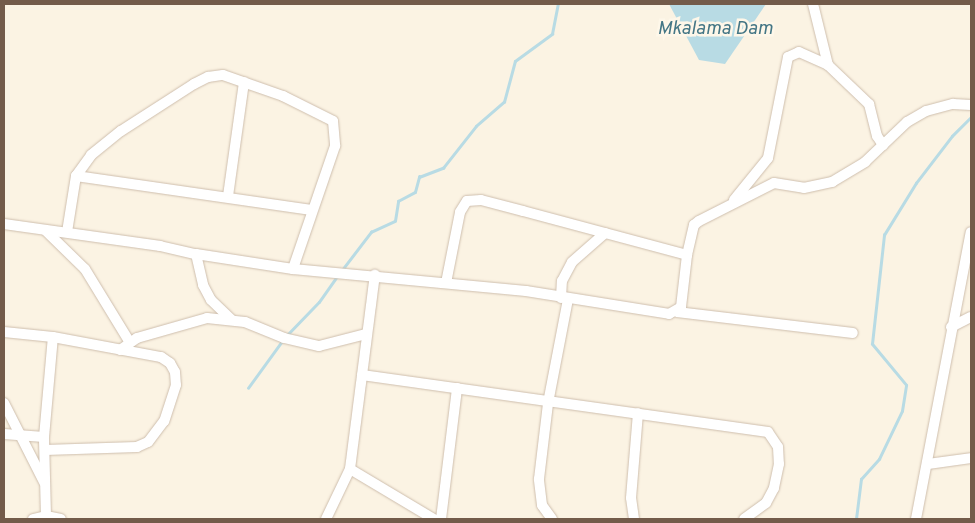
<!DOCTYPE html>
<html>
<head>
<meta charset="utf-8">
<style>
	body { margin:0 }
	#map { position:relative; width:975px; height:523px; overflow:hidden; background:#fbf3e3; font-family:Overpass,sans-serif }
	div>[style] { position:absolute }
	.water>* { inset:0; background:#b8dbe4 }
	.stream>* { height:2.5px; margin:-1.25px; padding:0 1.25px; transform-origin:1.25px; border-radius:1.25px; background:#b8dbe4 }
	.roads { filter:drop-shadow(0 0 1px #cebead) drop-shadow(0 0 1px #cebead) }
	.street>* { height:10px; margin:-5px; padding:0 5px; transform-origin:5px; border-radius:5px; background:#fff }
	span { translate:-50% -50%; white-space:nowrap; text-align:center; line-height:1.15; -webkit-text-stroke:5px #fef7e9; paint-order:stroke }
	.water-label { font-size:19px; color:#447685; font-style:italic }
	.frame { position:absolute; inset:0; border:5px solid #735b4a; pointer-events:none }
</style>
</head>
<body>
<div id="map">
	<div class="water">
		<i style="clip-path:polygon(669px 4px,766px 4px,725px 64px,699px 60px)"></i>
	</div>
	<div class="stream">
		<i style="left:342px;top:270px;width:48px;rotate:-52.7deg"></i>
		<i style="left:371px;top:232px;width:26px;rotate:-25deg"></i>
		<i style="left:395px;top:221px;width:20px;rotate:-81deg"></i>
		<i style="left:398px;top:201px;width:19px;rotate:-28deg"></i>
		<i style="left:415px;top:192px;width:16px;rotate:-75deg"></i>
		<i style="left:419px;top:177px;width:26px;rotate:-21deg"></i>
		<i style="left:443px;top:168px;width:53px;rotate:-51.8deg"></i>
		<i style="left:476px;top:126px;width:37px;rotate:-41deg"></i>
		<i style="left:504px;top:102px;width:42px;rotate:-75deg"></i>
		<i style="left:515px;top:61px;width:46px;rotate:-36.1deg"></i>
		<i style="left:552px;top:34px;width:31px;rotate:-79deg"></i>
		<i style="left:286px;top:336px;width:47px;rotate:-45.9deg"></i>
		<i style="left:319px;top:302px;width:32px;rotate:-55deg"></i>
		<i style="left:248px;top:388px;width:58px;rotate:-54.1deg"></i>
		<i style="left:856px;top:519px;width:40px;rotate:-82.9deg"></i>
		<i style="left:861px;top:479px;width:27px;rotate:-48deg"></i>
		<i style="left:879px;top:459px;width:53px;rotate:-64.4deg"></i>
		<i style="left:902px;top:411px;width:26px;rotate:-81deg"></i>
		<i style="left:906px;top:385px;width:53px;rotate:-129.7deg"></i>
		<i style="left:872px;top:344px;width:110px;rotate:-83.7deg"></i>
		<i style="left:884px;top:235px;width:61px;rotate:-58.4deg"></i>
		<i style="left:916px;top:183px;width:59px;rotate:-52.5deg"></i>
		<i style="left:952px;top:136px;width:27px;rotate:-45deg"></i>
	</div>
	<div class="roads">
		<div class="street">
			<i style="left:813px;top:4px;width:63px;rotate:76.2deg"></i>
			<i style="left:828px;top:65px;width:57px;rotate:43.6deg"></i>
			<i style="left:869px;top:104px;width:33px;rotate:76deg"></i>
			<i style="left:877px;top:136px;width:11px;rotate:56deg"></i>
			<i style="left:76px;top:176px;width:238px;rotate:8.2deg"></i>
			<i style="left:228px;top:196px;width:115px;rotate:-82deg"></i>
			<i style="left:734px;top:200px;width:54px;rotate:-51deg"></i>
			<i style="left:768px;top:158px;width:103px;rotate:-78.8deg"></i>
			<i style="left:788px;top:57px;width:12px;rotate:-24deg"></i>
			<i style="left:799px;top:52px;width:32px;rotate:24deg"></i>
			<i style="left:4px;top:224px;width:158px;rotate:8deg"></i>
			<i style="left:160px;top:246px;width:37px;rotate:13deg"></i>
			<i style="left:196px;top:254px;width:98px;rotate:8.8deg"></i>
			<i style="left:293px;top:269px;width:234px;rotate:5.4deg"></i>
			<i style="left:526px;top:291px;width:145px;rotate:9.1deg"></i>
			<i style="left:669px;top:314px;width:14px;rotate:-30deg"></i>
			<i style="left:681px;top:307px;width:52px;rotate:-83.4deg"></i>
			<i style="left:687px;top:255px;width:31px;rotate:-77deg"></i>
			<i style="left:694px;top:225px;width:6px;rotate:-39deg"></i>
			<i style="left:699px;top:221px;width:84px;rotate:-26.9deg"></i>
			<i style="left:774px;top:183px;width:30px;rotate:9deg"></i>
			<i style="left:804px;top:188px;width:29px;rotate:-12deg"></i>
			<i style="left:832px;top:182px;width:39px;rotate:-31deg"></i>
			<i style="left:865px;top:162px;width:58px;rotate:-43.6deg"></i>
			<i style="left:907px;top:122px;width:22px;rotate:-30deg"></i>
			<i style="left:926px;top:111px;width:28px;rotate:-15deg"></i>
			<i style="left:953px;top:104px;width:18px;rotate:3deg"></i>
			<i style="left:46px;top:231px;width:54px;rotate:44.3deg"></i>
			<i style="left:85px;top:269px;width:84px;rotate:58.6deg"></i>
			<i style="left:67px;top:232px;width:57px;rotate:-80.9deg"></i>
			<i style="left:76px;top:176px;width:26px;rotate:-54deg"></i>
			<i style="left:91px;top:155px;width:38px;rotate:-39deg"></i>
			<i style="left:121px;top:131px;width:87px;rotate:-32.8deg"></i>
			<i style="left:194px;top:84px;width:16px;rotate:-27deg"></i>
			<i style="left:208px;top:77px;width:15px;rotate:-8deg"></i>
			<i style="left:223px;top:75px;width:64px;rotate:19.3deg"></i>
			<i style="left:283px;top:96px;width:56px;rotate:26.6deg"></i>
			<i style="left:333px;top:121px;width:25px;rotate:85deg"></i>
			<i style="left:335px;top:146px;width:130px;rotate:108.9deg"></i>
			<i style="left:196px;top:254px;width:32px;rotate:77deg"></i>
			<i style="left:203px;top:285px;width:17px;rotate:62deg"></i>
			<i style="left:211px;top:300px;width:28px;rotate:44deg"></i>
			<i style="left:446px;top:283px;width:72px;rotate:-78.8deg"></i>
			<i style="left:460px;top:212px;width:13px;rotate:-58deg"></i>
			<i style="left:467px;top:201px;width:14px;rotate:-4deg"></i>
			<i style="left:481px;top:200px;width:43px;rotate:14.7deg"></i>
			<i style="left:523px;top:211px;width:170px;rotate:15deg"></i>
			<i style="left:561px;top:298px;width:17px;rotate:-87deg"></i>
			<i style="left:562px;top:281px;width:21px;rotate:-62deg"></i>
			<i style="left:572px;top:262px;width:44px;rotate:-41.3deg"></i>
			<i style="left:677px;top:312px;width:177px;rotate:6.8deg"></i>
			<i style="left:951px;top:327px;width:22px;rotate:-27deg"></i>
			<i style="left:4px;top:332px;width:49px;rotate:5.8deg"></i>
			<i style="left:53px;top:337px;width:110px;rotate:10.5deg"></i>
			<i style="left:161px;top:357px;width:11px;rotate:34deg"></i>
			<i style="left:170px;top:363px;width:10px;rotate:61deg"></i>
			<i style="left:175px;top:372px;width:13px;rotate:86deg"></i>
			<i style="left:176px;top:385px;width:38px;rotate:108deg"></i>
			<i style="left:164px;top:421px;width:26px;rotate:127deg"></i>
			<i style="left:148px;top:442px;width:12px;rotate:156deg"></i>
			<i style="left:137px;top:447px;width:92px;rotate:178.1deg"></i>
			<i style="left:120px;top:350px;width:21px;rotate:-35deg"></i>
			<i style="left:137px;top:338px;width:73px;rotate:-15.9deg"></i>
			<i style="left:207px;top:318px;width:38px;rotate:6deg"></i>
			<i style="left:245px;top:322px;width:42px;rotate:22.3deg"></i>
			<i style="left:284px;top:338px;width:36px;rotate:13deg"></i>
			<i style="left:319px;top:346px;width:49px;rotate:-14.3deg"></i>
			<i style="left:362px;top:375px;width:410px;rotate:8deg"></i>
			<i style="left:768px;top:432px;width:18px;rotate:56deg"></i>
			<i style="left:778px;top:447px;width:17px;rotate:87deg"></i>
			<i style="left:779px;top:464px;width:25px;rotate:102deg"></i>
			<i style="left:774px;top:488px;width:17px;rotate:118deg"></i>
			<i style="left:766px;top:503px;width:27px;rotate:144deg"></i>
			<i style="left:4px;top:403px;width:89px;rotate:63.1deg"></i>
			<i style="left:4px;top:434px;width:40px;rotate:4.3deg"></i>
			<i style="left:928px;top:464px;width:43px;rotate:-7.9deg"></i>
			<i style="left:350px;top:469px;width:98px;rotate:30.8deg"></i>
			<i style="left:46px;top:516px;width:79px;rotate:-91.5deg"></i>
			<i style="left:44px;top:437px;width:100px;rotate:-84.9deg"></i>
			<i style="left:33px;top:519px;width:13px;rotate:-13deg"></i>
			<i style="left:46px;top:516px;width:15px;rotate:11deg"></i>
			<i style="left:326px;top:519px;width:55px;rotate:-64.4deg"></i>
			<i style="left:350px;top:469px;width:196px;rotate:-82.7deg"></i>
			<i style="left:441px;top:519px;width:132px;rotate:-83deg"></i>
			<i style="left:552px;top:519px;width:17px;rotate:-126deg"></i>
			<i style="left:542px;top:505px;width:26px;rotate:-97deg"></i>
			<i style="left:539px;top:479px;width:77px;rotate:-83.2deg"></i>
			<i style="left:548px;top:403px;width:106px;rotate:-79.1deg"></i>
			<i style="left:634px;top:519px;width:21px;rotate:-98deg"></i>
			<i style="left:631px;top:498px;width:85px;rotate:-85.3deg"></i>
			<i style="left:916px;top:519px;width:292px;rotate:-79.2deg"></i>
		</div>
	</div>
	<div class="water-label">
		<span style="left:715px;top:30px">Mkalama Dam</span>
	</div>
	<div class="frame"></div>
</div>
</body>
</html>
